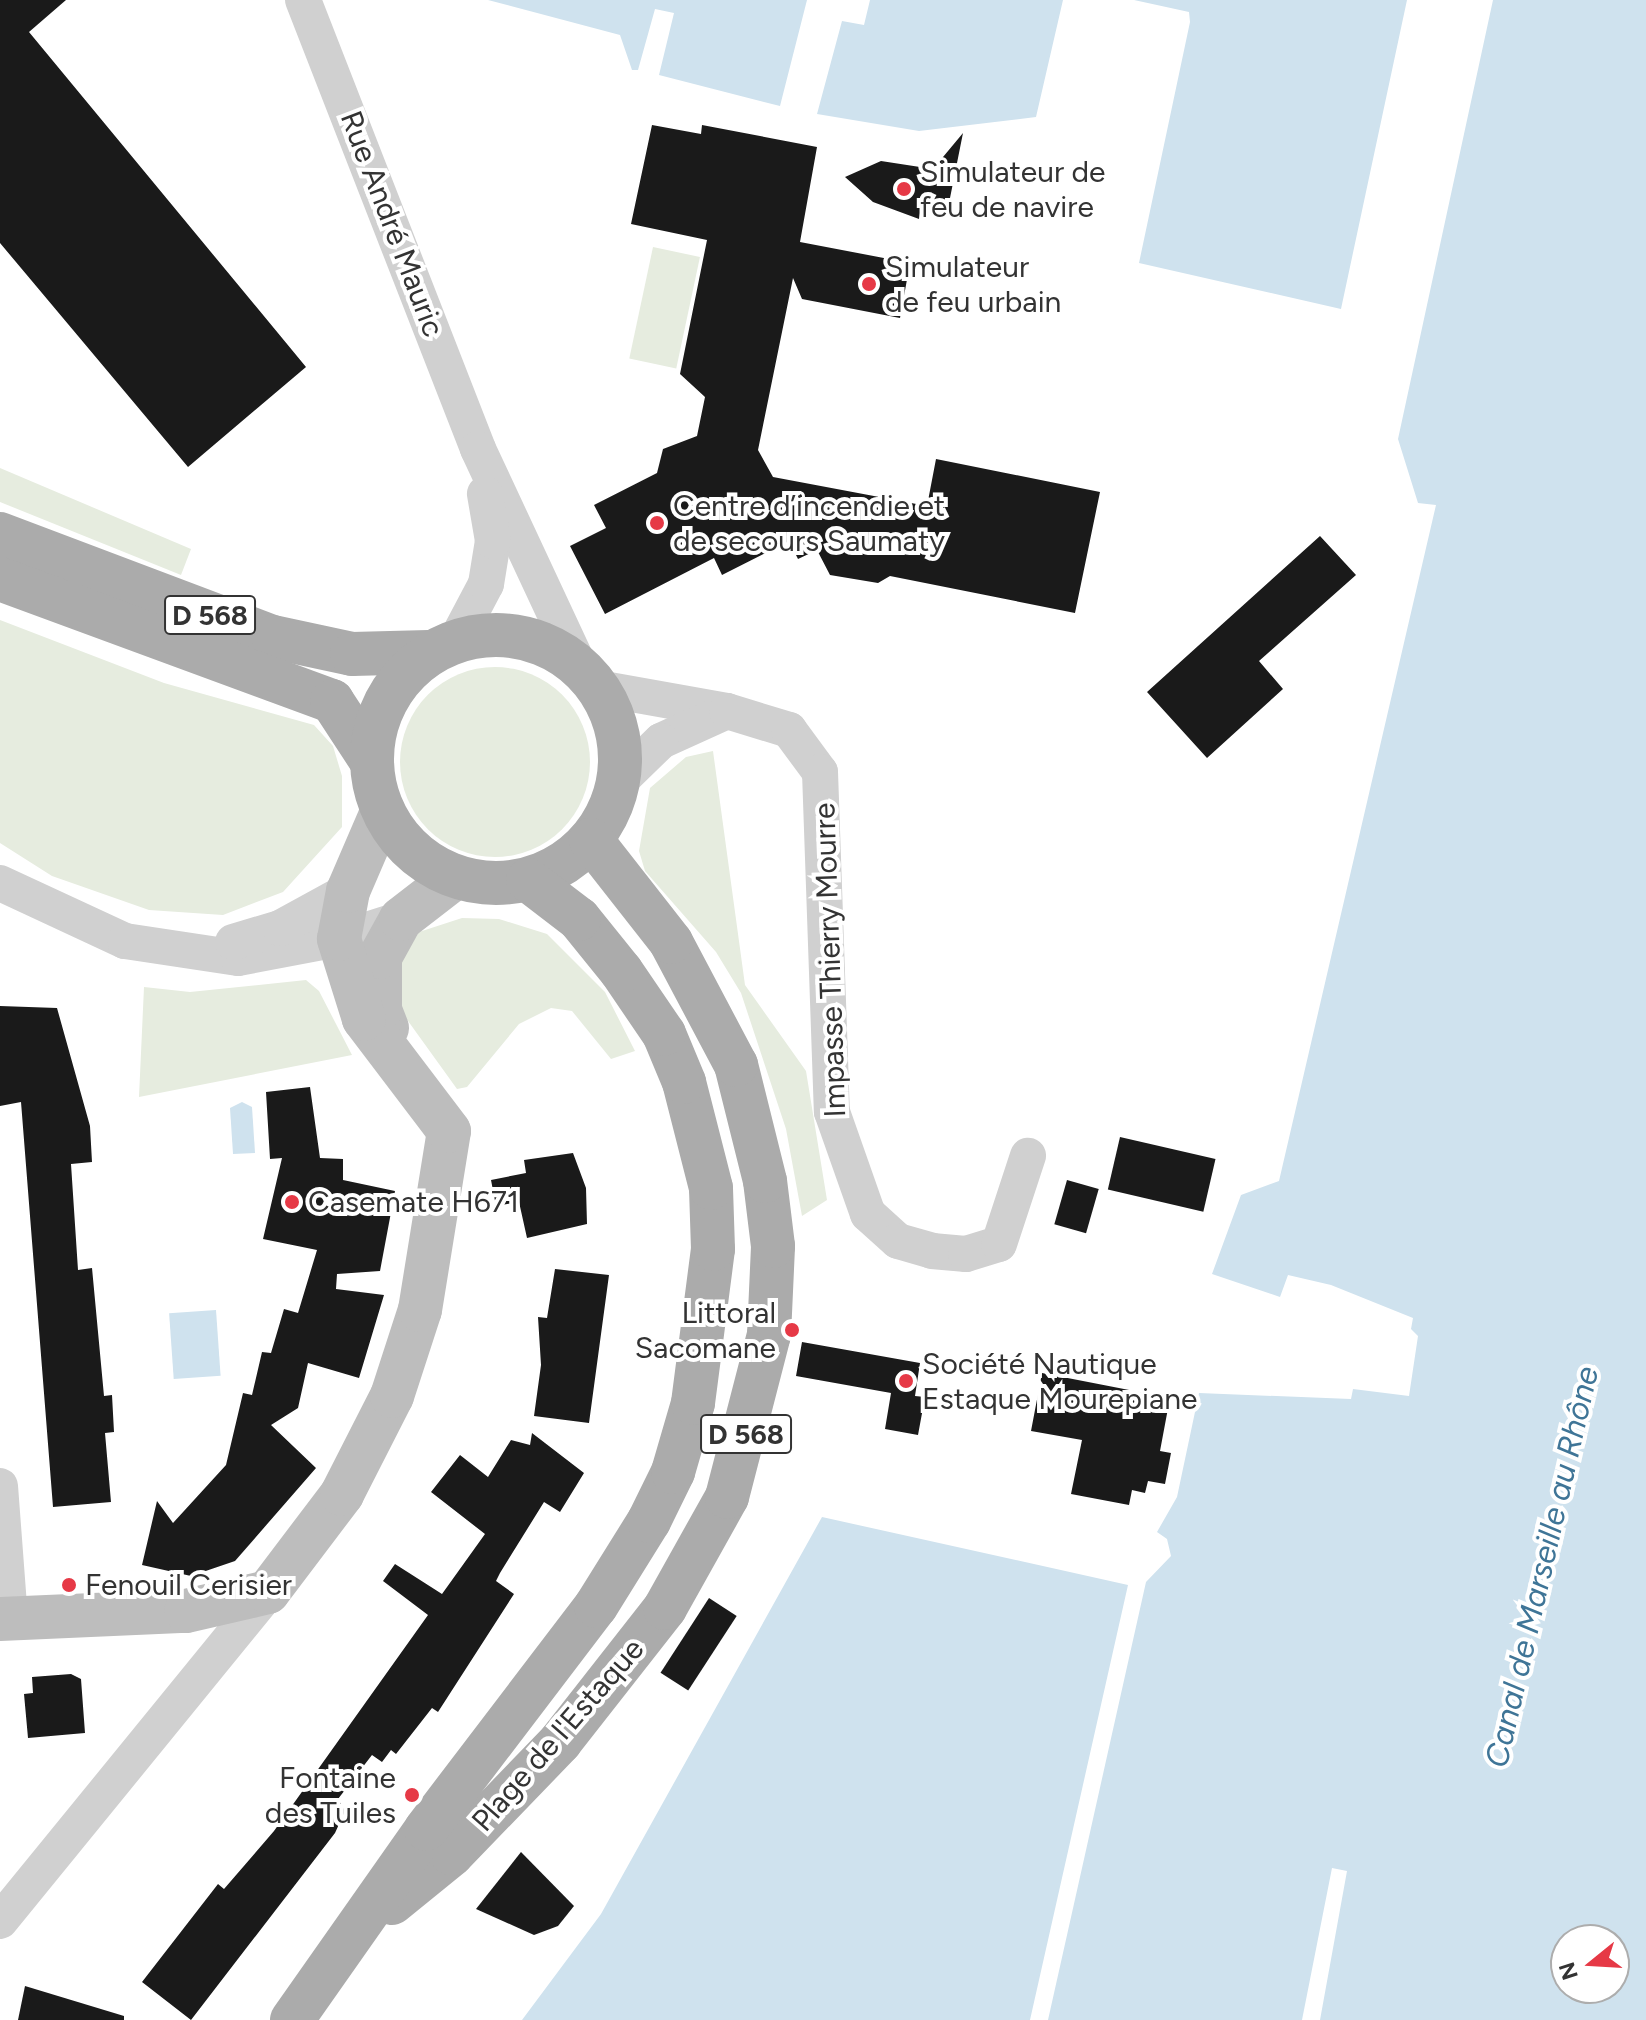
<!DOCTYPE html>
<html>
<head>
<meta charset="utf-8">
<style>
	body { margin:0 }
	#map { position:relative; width:1646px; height:2020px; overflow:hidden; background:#fff; font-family:Figtree,sans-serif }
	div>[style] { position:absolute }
	.green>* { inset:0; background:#e6ecdf; transform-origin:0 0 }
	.round { border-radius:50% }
	.water>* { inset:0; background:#cfe2ee; transform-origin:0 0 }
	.building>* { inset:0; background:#1a1a1a; transform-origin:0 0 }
	.street>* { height:36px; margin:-18px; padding:0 18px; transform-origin:18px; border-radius:18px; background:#d0d0d0 }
	.secondary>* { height:44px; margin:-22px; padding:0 22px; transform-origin:22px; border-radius:22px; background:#bdbdbd }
	.primary>* { height:44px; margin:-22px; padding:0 22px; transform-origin:22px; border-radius:22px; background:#ababab }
	.primary>.ring { margin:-22px; padding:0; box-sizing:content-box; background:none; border:44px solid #ababab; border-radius:50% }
	.dots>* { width:22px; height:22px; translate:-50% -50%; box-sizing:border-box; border:4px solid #fff; border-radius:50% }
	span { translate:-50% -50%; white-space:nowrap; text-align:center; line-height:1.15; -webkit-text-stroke:8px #fff; paint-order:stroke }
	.shield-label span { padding:2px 6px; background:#fff; border:2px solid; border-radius:6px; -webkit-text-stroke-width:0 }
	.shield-label { font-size:28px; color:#333; font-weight:700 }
	.poi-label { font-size:30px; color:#333 }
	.left { translate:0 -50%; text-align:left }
	.right { translate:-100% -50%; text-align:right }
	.street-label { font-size:30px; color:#333 }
	.water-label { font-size:32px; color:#3f7597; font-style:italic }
	.north { position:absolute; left:1550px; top:1924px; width:80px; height:80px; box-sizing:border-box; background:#fff; border:2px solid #adadad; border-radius:50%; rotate:252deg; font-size:22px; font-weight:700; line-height:32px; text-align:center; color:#333 }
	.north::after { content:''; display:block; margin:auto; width:28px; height:36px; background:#e63946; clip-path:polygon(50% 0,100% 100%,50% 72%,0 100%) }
</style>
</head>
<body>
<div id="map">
	<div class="green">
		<i style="left:653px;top:247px;width:48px;height:114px;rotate:12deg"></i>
		<i style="clip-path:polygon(0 468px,191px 549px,181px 575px,0 502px)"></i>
		<i style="clip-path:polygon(0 620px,164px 683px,314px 725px,333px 746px,342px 776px,342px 827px,283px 892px,223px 915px,149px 910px,52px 876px,0 843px)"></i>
		<i class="round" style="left:400px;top:667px;width:190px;height:190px"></i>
		<i style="clip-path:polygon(713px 751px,745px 985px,806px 1071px,827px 1200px,802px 1216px,786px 1129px,741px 993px,716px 952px,645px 871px,639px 851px,650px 788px,686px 757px)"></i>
		<i style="clip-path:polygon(462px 918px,499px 919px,547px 934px,605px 992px,635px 1051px,611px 1059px,572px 1011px,551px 1008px,519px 1024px,467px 1087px,457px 1089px,403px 1014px,399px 994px,402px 959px,419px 932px)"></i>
		<i style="clip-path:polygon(306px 980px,319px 991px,352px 1055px,139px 1097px,144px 987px,190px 992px)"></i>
	</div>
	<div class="water">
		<i style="clip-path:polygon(488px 0,807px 0,780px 106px,659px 75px,674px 13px,655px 9px,638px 70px,632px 70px,620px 35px)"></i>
		<i style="clip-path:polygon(870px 0,1063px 0,1036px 117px,919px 131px,817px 114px,842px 21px,864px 25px)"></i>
		<i style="clip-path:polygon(1134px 0,1407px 0,1341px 309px,1139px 263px,1190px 22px,1189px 12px)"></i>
		<i style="clip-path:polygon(evenodd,1493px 0,1646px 0,1646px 2020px,1320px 2020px,1347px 1871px,1332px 1868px,1302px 2020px,1048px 2020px,1146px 1582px,1171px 1556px,1167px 1539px,1157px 1532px,1177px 1497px,1199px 1393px,1351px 1399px,1353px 1389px,1409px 1396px,1418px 1336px,1411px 1329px,1413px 1318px,1331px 1285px,1288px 1275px,1280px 1297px,1212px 1274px,1241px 1195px,1279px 1181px,1436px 505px,1418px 503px,1398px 439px,1493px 0,1566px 1940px,1614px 1940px,1614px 1988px,1566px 1988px,1566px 1940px)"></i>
		<i style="clip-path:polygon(242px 1102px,252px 1107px,255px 1153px,233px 1154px,230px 1108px)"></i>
		<i style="left:216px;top:1310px;width:66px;height:47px;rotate:86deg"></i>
		<i style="clip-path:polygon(822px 1517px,1128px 1585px,1030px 2020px,522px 2020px,601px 1914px)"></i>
	</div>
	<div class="building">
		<i style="clip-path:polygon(0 0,66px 0,29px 32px,306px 367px,188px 467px,0 243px)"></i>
		<i style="clip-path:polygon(652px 125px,701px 134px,702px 125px,817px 147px,800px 242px,910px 263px,900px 318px,802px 299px,793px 278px,758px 450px,773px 477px,927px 506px,936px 459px,1100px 492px,1075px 613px,890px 576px,878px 583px,830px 575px,817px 550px,798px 559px,789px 541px,722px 575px,714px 558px,605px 614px,570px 546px,606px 528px,594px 505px,657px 473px,663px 449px,697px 436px,705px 397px,680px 374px,707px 240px,631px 224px)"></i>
		<i style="clip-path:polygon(963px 133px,946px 218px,920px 213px,919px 219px,873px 202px,845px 177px,881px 161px,933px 169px)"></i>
		<i style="clip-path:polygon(1320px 536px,1356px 575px,1259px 661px,1283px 689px,1207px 758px,1147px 692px)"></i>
		<i style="clip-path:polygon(0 1006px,57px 1008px,90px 1126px,92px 1162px,71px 1164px,78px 1270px,92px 1268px,104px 1396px,112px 1395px,114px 1432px,105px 1433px,111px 1502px,53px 1507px,21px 1102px,0 1106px)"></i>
		<i style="clip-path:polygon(310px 1087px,320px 1158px,343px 1159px,343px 1180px,395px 1191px,380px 1271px,337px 1274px,336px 1289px,384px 1295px,359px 1378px,308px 1363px,298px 1408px,271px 1425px,316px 1468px,235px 1561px,191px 1576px,142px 1565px,157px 1501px,173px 1523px,226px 1465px,243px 1393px,252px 1395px,262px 1352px,271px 1353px,284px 1309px,298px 1313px,317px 1250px,263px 1239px,282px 1158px,270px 1159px,266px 1092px)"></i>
		<i style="left:1120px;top:1137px;width:98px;height:54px;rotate:13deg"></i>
		<i style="clip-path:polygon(573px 1153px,586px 1188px,587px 1224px,527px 1238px,519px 1202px,496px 1206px,491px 1180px,526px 1173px,524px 1160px)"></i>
		<i style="left:1067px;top:1180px;width:33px;height:46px;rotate:16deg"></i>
		<i style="clip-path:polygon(555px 1269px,609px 1275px,589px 1423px,534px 1416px,541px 1365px,538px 1317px,547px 1318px)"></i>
		<i style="clip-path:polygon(802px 1342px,920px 1363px,915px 1396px,925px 1397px,918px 1435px,885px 1429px,891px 1393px,796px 1376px)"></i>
		<i style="clip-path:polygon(1042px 1373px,1165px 1397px,1169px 1403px,1160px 1451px,1171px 1453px,1165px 1484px,1148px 1481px,1145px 1493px,1132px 1490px,1129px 1505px,1071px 1494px,1082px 1440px,1031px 1431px)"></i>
		<i style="clip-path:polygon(532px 1433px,584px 1473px,560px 1512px,544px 1502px,500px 1573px,496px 1581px,514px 1594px,438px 1712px,432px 1708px,396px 1754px,391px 1750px,382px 1762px,372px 1755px,338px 1799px,345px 1811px,335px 1833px,191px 2020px,142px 1982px,218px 1884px,224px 1889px,274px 1831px,428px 1615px,383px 1581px,395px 1564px,442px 1594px,485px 1534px,431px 1492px,460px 1455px,488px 1477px,511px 1440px,530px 1445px)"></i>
		<i style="left:709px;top:1598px;width:33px;height:89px;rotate:33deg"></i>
		<i style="clip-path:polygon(71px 1674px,81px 1679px,85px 1733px,28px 1738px,24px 1694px,33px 1693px,32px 1677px)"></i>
		<i style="clip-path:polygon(521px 1852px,574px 1906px,558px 1926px,534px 1935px,476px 1909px)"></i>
		<i style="clip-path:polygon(25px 1986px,124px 2016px,124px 2020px,18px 2020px)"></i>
	</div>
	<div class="street">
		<i style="left:303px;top:0;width:482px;rotate:68.7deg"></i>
		<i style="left:478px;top:449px;width:239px;rotate:65deg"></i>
		<i style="left:457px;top:639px;width:62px;rotate:-62.2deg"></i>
		<i style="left:486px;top:584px;width:44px;rotate:-80.8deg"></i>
		<i style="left:493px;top:541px;width:48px;rotate:-99.7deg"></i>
		<i style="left:598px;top:688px;width:131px;rotate:10.1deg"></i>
		<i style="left:727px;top:711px;width:72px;rotate:155.6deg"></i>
		<i style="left:661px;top:741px;width:59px;rotate:135.7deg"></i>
		<i style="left:727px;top:711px;width:65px;rotate:17deg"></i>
		<i style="left:789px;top:730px;width:52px;rotate:53.6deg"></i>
		<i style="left:820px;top:772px;width:340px;rotate:88deg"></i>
		<i style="left:832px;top:1112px;width:108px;rotate:70.6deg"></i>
		<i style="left:868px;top:1214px;width:40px;rotate:42deg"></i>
		<i style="left:898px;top:1241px;width:35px;rotate:16deg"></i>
		<i style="left:932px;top:1251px;width:34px;rotate:5deg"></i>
		<i style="left:966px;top:1254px;width:34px;rotate:-17deg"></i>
		<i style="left:999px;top:1244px;width:93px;rotate:-71.8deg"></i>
		<i style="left:0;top:883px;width:138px;rotate:24.9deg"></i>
		<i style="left:125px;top:941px;width:114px;rotate:8.6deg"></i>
		<i style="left:238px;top:958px;width:103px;rotate:-10.7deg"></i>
		<i style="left:339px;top:939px;width:65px;rotate:-17.9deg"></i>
		<i style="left:233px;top:942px;width:49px;rotate:-16.6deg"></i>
		<i style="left:280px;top:928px;width:77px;rotate:-28.6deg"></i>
		<i style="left:0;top:1486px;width:133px;rotate:85.7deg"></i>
		<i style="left:0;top:1921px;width:424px;rotate:-50.8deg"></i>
	</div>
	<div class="secondary">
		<i style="left:387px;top:1028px;width:19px;rotate:-111deg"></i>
		<i style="left:380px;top:1010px;width:53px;rotate:-90deg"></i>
		<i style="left:380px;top:957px;width:43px;rotate:-61.1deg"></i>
		<i style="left:401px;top:919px;width:67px;rotate:-37.7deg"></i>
		<i style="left:0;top:1619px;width:186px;rotate:-2.5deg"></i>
		<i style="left:186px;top:1611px;width:84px;rotate:-13deg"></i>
		<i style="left:268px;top:1592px;width:123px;rotate:-52.9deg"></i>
		<i style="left:342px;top:1494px;width:110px;rotate:-63deg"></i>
		<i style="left:392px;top:1396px;width:90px;rotate:-72deg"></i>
		<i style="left:420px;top:1310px;width:181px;rotate:-80.8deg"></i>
		<i style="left:449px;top:1131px;width:141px;rotate:-127.2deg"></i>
		<i style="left:364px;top:1019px;width:84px;rotate:-107.4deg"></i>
		<i style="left:339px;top:939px;width:49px;rotate:-79.4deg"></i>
		<i style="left:348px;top:891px;width:86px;rotate:-66.7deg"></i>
	</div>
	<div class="primary">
		<i style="left:0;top:534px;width:292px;rotate:20.7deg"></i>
		<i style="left:273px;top:637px;width:81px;rotate:12.1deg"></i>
		<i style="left:352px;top:654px;width:77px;rotate:-1.5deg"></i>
		<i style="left:0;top:579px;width:354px;rotate:20.2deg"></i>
		<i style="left:332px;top:701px;width:69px;rotate:56.8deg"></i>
		<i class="ring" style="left:372px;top:635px;width:204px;height:204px"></i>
		<i style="left:392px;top:1903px;width:77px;rotate:-39.2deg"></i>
		<i style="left:452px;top:1854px;width:156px;rotate:-46deg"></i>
		<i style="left:560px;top:1742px;width:170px;rotate:-51.9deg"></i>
		<i style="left:665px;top:1608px;width:127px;rotate:-60.8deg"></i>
		<i style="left:727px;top:1497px;width:167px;rotate:-75.5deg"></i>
		<i style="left:769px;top:1335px;width:89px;rotate:-87.4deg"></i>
		<i style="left:773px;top:1246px;width:65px;rotate:-97deg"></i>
		<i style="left:765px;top:1181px;width:120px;rotate:-104deg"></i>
		<i style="left:736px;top:1065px;width:139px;rotate:-117.9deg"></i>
		<i style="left:671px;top:942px;width:130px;rotate:-128.1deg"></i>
		<i style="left:292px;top:2020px;width:233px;rotate:-54.9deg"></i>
		<i style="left:426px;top:1829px;width:280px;rotate:-52.7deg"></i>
		<i style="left:596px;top:1606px;width:100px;rotate:-58.1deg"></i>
		<i style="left:649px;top:1521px;width:55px;rotate:-63.9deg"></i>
		<i style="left:673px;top:1472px;width:72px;rotate:-73.8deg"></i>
		<i style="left:693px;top:1403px;width:155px;rotate:-82.6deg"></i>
		<i style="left:713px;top:1249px;width:61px;rotate:-91.9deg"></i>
		<i style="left:711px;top:1188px;width:109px;rotate:-104.3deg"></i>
		<i style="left:684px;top:1082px;width:52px;rotate:-112.6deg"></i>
		<i style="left:664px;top:1034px;width:76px;rotate:-124.3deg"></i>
		<i style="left:621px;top:971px;width:67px;rotate:-128.9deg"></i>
		<i style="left:579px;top:919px;width:64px;rotate:-142.6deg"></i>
	</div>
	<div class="dots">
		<i style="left:904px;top:189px;background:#e63946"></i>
		<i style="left:869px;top:284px;background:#e63946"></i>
		<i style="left:657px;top:523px;background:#e63946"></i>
		<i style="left:292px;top:1202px;background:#e63946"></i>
		<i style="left:792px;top:1330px;background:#e63946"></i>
		<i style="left:906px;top:1381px;background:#e63946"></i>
		<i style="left:69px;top:1585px;background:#e63946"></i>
		<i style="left:412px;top:1795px;background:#e63946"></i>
	</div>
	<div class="shield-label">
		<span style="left:210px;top:615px">D 568</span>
		<span style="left:746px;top:1434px">D 568</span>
	</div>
	<div class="poi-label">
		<span class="left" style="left:920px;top:189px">Simulateur de<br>feu de navire</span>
		<span class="left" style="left:885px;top:284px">Simulateur<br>de feu urbain</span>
		<span class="left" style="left:673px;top:523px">Centre d’incendie et<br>de secours Saumaty</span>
		<span class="left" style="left:308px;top:1202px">Casemate H671</span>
		<span class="right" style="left:776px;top:1330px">Littoral<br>Sacomane</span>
		<span class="left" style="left:922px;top:1381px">Société Nautique<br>Estaque Mourepiane</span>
		<span class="left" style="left:85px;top:1585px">Fenouil Cerisier</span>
		<span class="right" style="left:396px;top:1795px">Fontaine<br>des Tuiles</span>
	</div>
	<div class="street-label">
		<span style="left:392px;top:224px;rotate:69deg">Rue André Mauric</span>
		<span style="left:830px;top:960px;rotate:-92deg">Impasse Thierry Mourre</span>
		<span style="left:558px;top:1735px;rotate:-49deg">Plage de l'Estaque</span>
	</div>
	<div class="water-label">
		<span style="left:1542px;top:1567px;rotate:-77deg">Canal de Marseille au Rhône</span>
	</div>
	<div class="north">N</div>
</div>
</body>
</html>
